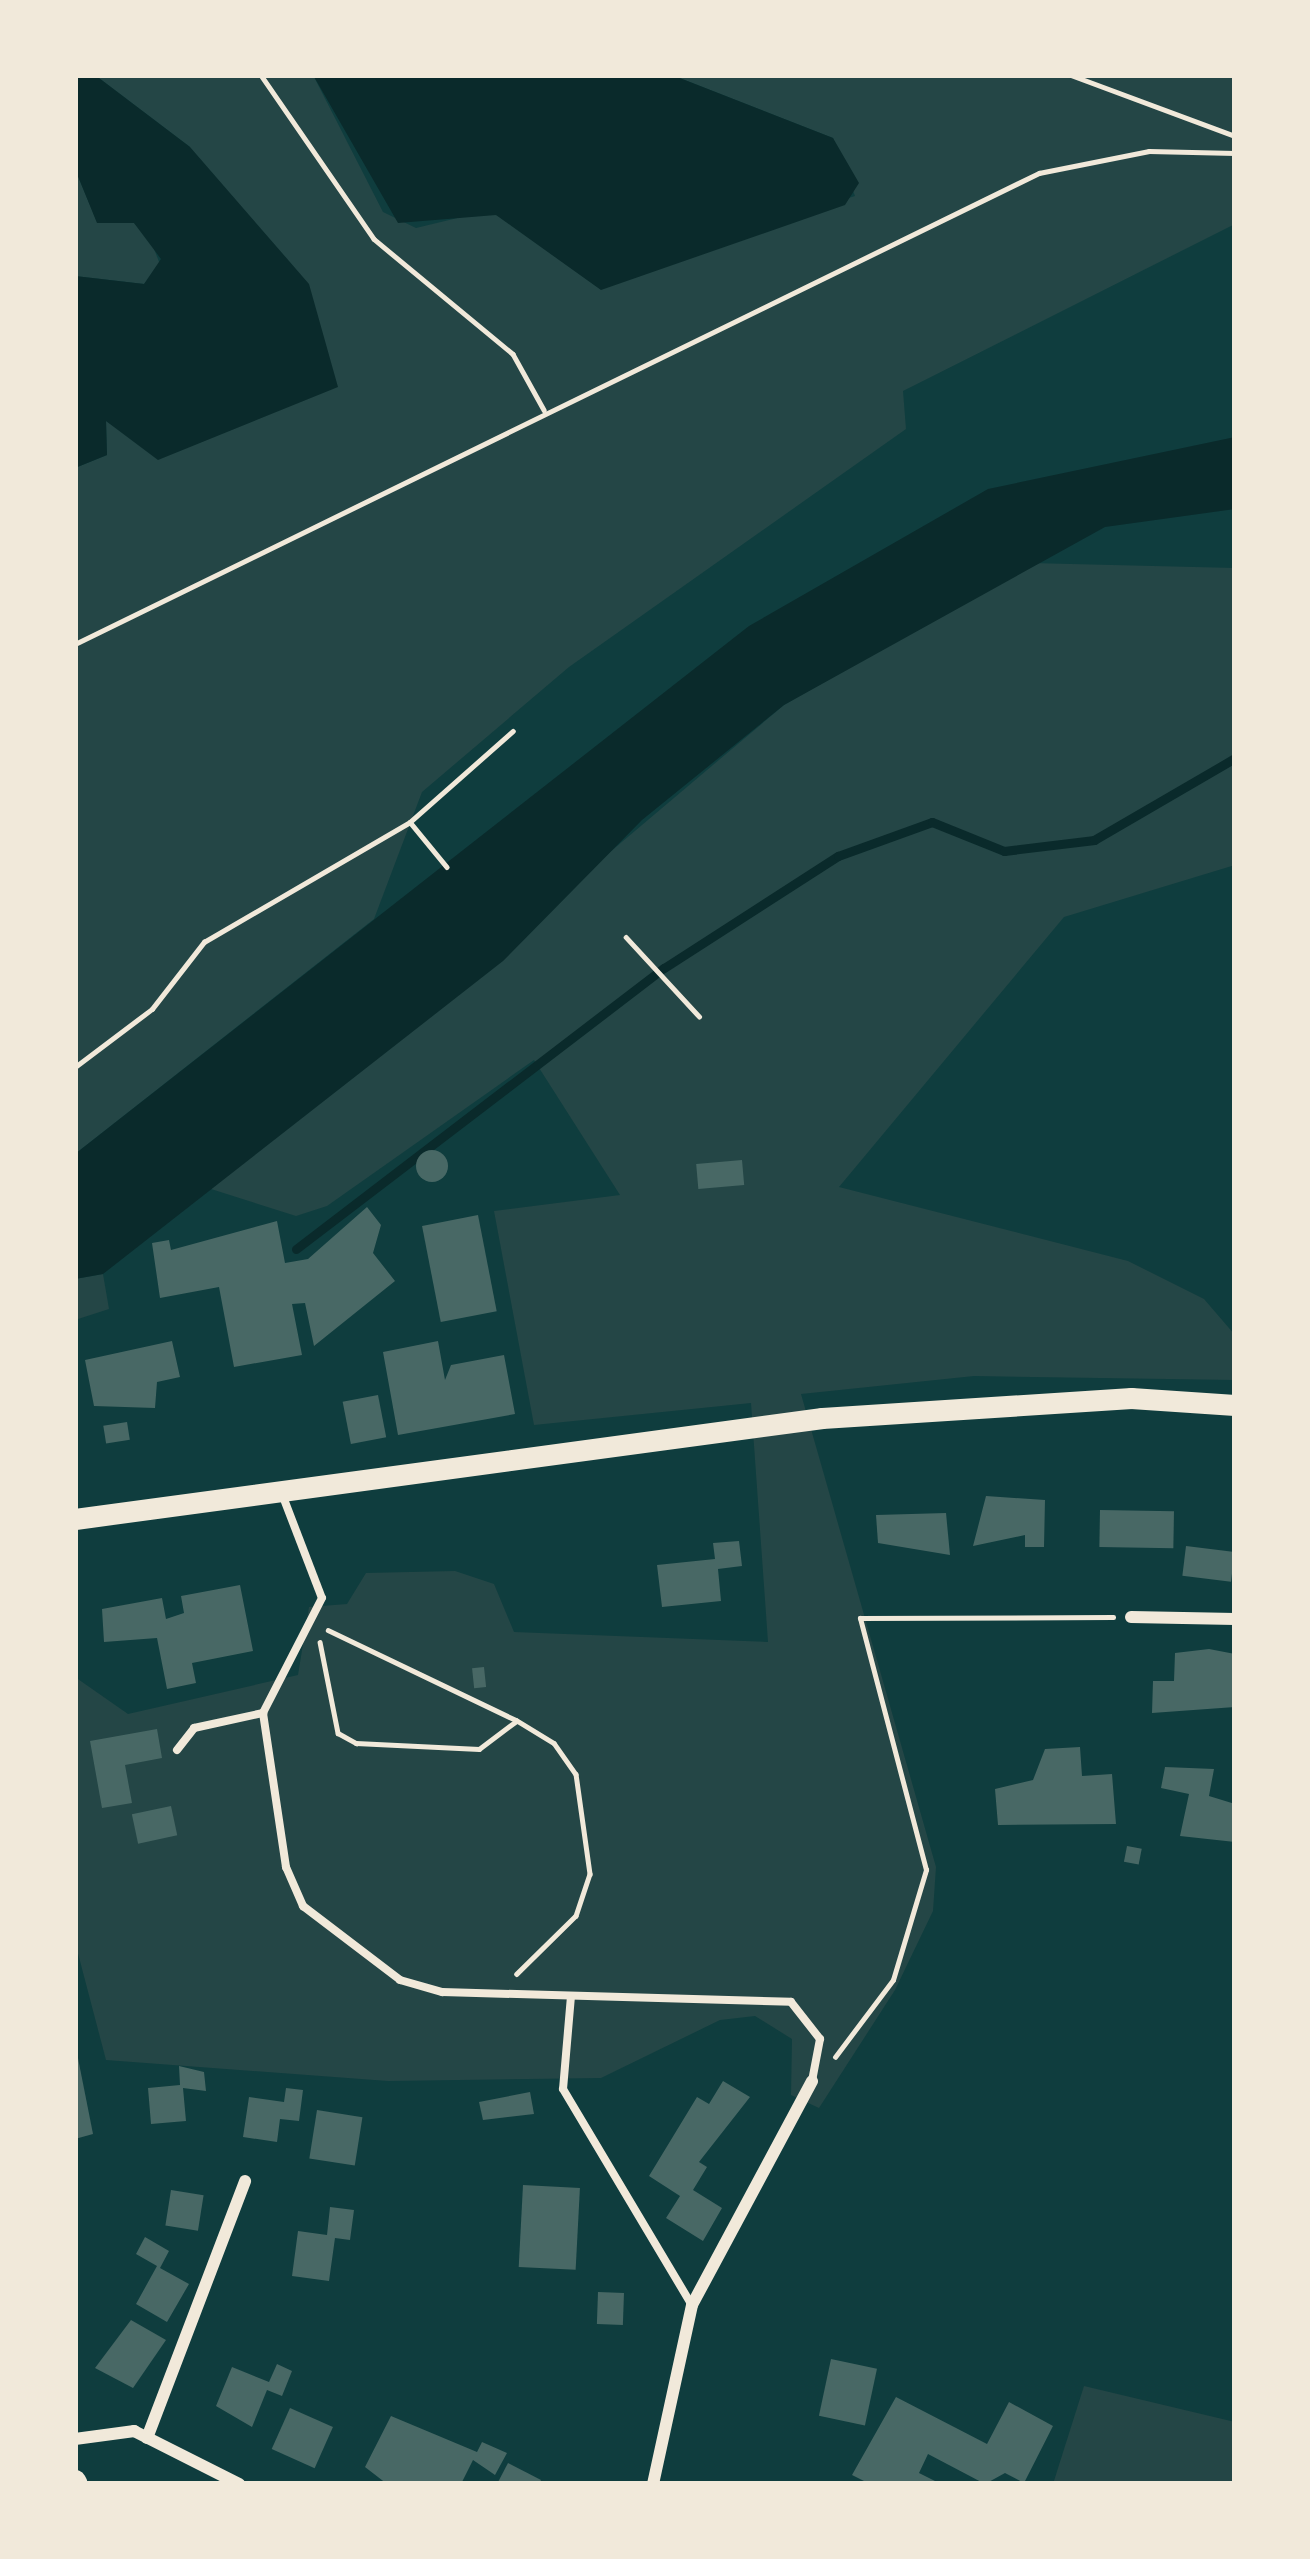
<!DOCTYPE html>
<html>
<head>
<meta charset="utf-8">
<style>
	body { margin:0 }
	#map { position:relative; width:1310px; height:2559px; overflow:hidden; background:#0f3d3e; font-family:Manrope,sans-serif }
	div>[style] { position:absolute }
	.green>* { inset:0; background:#244646 }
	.water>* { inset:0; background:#0a2a2b }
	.stream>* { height:9px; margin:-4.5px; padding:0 4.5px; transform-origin:4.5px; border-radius:4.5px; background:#0a2a2b }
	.building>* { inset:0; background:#486865; transform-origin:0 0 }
	.round { border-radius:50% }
	.path>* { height:4.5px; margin:-2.25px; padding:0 2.25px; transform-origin:2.25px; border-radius:2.25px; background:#f1e9da }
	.service>* { height:8px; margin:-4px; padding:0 4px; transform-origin:4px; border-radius:4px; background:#f1e9da }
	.minor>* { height:12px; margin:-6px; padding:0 6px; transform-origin:6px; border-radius:6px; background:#f1e9da }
	.tertiary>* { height:21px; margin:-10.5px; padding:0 10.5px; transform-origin:10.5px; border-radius:10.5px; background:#f1e9da }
	.secondary>* { height:21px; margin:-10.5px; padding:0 10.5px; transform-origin:10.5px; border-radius:10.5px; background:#f1e9da }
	span { translate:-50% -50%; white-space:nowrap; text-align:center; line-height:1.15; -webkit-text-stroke:12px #f1e9da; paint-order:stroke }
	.frame { position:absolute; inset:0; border:78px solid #f1e9da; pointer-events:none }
</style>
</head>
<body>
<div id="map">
	<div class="green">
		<i style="clip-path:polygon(95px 75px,313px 75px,383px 212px,416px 228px,474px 214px,754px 228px,855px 196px,833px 138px,672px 75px,1235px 75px,1235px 224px,903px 391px,906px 429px,569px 667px,422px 792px,374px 919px,75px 1154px,75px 468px,107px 455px,106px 421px,129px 436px,190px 147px)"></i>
		<i style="clip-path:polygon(75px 169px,97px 222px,134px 223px,151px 241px,161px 267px,144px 284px,75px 276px)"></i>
		<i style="clip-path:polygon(1030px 563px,1235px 568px,1235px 865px,1064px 917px,839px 1187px,1128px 1261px,1204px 1299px,1235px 1335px,1235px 1380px,974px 1376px,801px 1394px,936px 1867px,933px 1911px,895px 1990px,819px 2108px,791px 2095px,792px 2039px,755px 2016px,720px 2020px,601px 2078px,388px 2081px,106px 2060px,75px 1942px,75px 1677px,128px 1714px,298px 1675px,309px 1607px,347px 1604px,366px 1573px,455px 1571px,494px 1584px,514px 1632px,768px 1642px,751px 1403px,534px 1425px,494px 1211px,620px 1195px,534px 1060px,327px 1206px,296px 1216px,211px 1189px,784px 705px)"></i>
		<i style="clip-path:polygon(103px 1274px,109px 1309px,75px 1320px,75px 1279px)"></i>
		<i style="clip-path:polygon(1084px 2386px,1235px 2422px,1235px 2484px,1053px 2484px)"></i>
	</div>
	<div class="water">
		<i style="clip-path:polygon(75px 75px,95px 75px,190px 147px,309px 284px,338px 387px,158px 460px,106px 421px,107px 455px,75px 468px,75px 276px,144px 284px,161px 259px,134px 223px,97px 223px,75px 169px)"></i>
		<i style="clip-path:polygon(313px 75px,672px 75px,833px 138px,859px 183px,845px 205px,601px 290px,496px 215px,398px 223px)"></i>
		<i style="clip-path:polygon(1235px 437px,1235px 509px,1105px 527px,784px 705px,642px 820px,503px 961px,103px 1274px,75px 1279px,75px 1154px,749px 626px,988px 489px)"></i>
	</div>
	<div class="stream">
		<i style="left:296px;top:1249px;width:463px;rotate:-37.4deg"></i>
		<i style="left:664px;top:968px;width:207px;rotate:-32.8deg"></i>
		<i style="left:838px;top:856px;width:100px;rotate:-19.9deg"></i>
		<i style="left:932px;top:822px;width:78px;rotate:21.9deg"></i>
		<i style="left:1004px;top:851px;width:91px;rotate:-7deg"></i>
		<i style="left:1094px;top:840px;width:163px;rotate:-30.2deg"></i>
	</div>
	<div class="building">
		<i class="round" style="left:416px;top:1150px;width:32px;height:32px"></i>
		<i style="left:742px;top:1160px;width:25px;height:46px;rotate:85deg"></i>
		<i style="clip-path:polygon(367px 1207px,381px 1225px,373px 1253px,395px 1281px,314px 1346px,305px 1303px,292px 1304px,302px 1355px,234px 1367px,219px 1287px,160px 1298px,152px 1243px,169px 1240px,171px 1250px,277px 1221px,285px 1263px,308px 1259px)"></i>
		<i style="left:478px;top:1215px;width:98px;height:57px;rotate:79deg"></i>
		<i style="clip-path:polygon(172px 1341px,180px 1377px,157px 1382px,155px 1408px,94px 1406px,85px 1360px)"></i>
		<i style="clip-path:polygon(438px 1341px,445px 1380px,451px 1365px,504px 1355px,515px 1414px,398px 1435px,383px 1352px)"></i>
		<i style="left:378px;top:1395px;width:43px;height:36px;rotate:79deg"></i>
		<i style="left:127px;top:1422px;width:18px;height:24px;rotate:81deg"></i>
		<i style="clip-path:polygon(986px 1496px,1045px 1500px,1044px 1547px,1025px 1547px,1025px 1535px,973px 1546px)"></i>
		<i style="left:1100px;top:1510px;width:74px;height:37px;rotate:1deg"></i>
		<i style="clip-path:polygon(946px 1513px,950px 1555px,878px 1543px,876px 1515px)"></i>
		<i style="clip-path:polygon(739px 1541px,742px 1566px,718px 1569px,721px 1601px,662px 1607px,657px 1565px,715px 1559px,713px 1543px)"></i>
		<i style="left:1186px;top:1546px;width:49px;height:30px;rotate:7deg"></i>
		<i style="clip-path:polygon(240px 1585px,253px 1651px,192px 1663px,196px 1683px,167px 1689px,157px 1638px,104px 1642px,102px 1609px,162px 1598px,166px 1619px,184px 1613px,181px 1596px)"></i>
		<i style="clip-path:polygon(1209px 1649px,1235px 1654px,1235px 1707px,1152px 1713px,1153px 1681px,1174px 1681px,1175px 1653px)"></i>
		<i style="left:484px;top:1667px;width:20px;height:12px;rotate:84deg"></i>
		<i style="clip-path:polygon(157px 1729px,162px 1758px,125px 1765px,132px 1803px,102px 1808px,90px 1741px)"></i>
		<i style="clip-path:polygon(1080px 1747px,1082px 1776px,1112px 1774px,1116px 1824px,998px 1825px,995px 1789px,1033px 1780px,1045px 1749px)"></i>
		<i style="clip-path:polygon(1165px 1767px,1214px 1769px,1209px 1796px,1235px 1804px,1235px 1842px,1180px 1836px,1189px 1794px,1161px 1788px)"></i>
		<i style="left:171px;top:1806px;width:30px;height:40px;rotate:78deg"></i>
		<i style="left:1127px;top:1846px;width:15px;height:16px;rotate:11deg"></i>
		<i style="clip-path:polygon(75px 2043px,93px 2134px,75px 2139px)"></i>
		<i style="clip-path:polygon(179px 2066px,204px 2072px,206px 2091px,183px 2088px,186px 2121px,151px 2124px,148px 2088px,180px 2085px)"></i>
		<i style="clip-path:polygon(723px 2081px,750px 2097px,699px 2162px,707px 2167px,693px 2190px,722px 2208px,703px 2241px,666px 2218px,680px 2196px,649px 2176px,697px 2097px,709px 2104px)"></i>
		<i style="clip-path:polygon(286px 2088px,303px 2090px,299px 2121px,280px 2119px,277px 2142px,243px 2137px,249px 2097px,284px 2102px)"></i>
		<i style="clip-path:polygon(530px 2092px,534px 2114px,483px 2120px,479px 2102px)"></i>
		<i style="left:317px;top:2110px;width:46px;height:49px;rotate:9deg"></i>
		<i style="left:523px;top:2185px;width:57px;height:82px;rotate:3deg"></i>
		<i style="left:171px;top:2190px;width:33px;height:36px;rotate:9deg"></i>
		<i style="clip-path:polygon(330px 2207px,354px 2210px,350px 2240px,335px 2238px,329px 2281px,292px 2276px,298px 2231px,327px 2235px)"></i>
		<i style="clip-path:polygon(145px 2237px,169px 2251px,160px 2268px,189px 2284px,167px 2322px,136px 2304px,157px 2266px,136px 2254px)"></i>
		<i style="left:598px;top:2292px;width:26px;height:32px;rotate:2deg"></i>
		<i style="clip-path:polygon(131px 2320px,166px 2340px,133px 2388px,95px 2368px)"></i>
		<i style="left:831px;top:2359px;width:47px;height:58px;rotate:12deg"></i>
		<i style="clip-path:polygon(277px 2364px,292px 2371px,282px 2396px,267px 2390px,252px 2427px,216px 2406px,232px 2367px,269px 2382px)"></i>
		<i style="clip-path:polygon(896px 2397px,987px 2444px,1009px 2402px,1053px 2426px,1024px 2483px,1005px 2473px,985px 2484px,928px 2454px,919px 2473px,941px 2484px,870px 2484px,852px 2475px)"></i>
		<i style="left:290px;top:2408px;width:47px;height:45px;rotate:24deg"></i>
		<i style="clip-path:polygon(391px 2416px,477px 2452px,482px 2442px,507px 2453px,495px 2475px,473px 2460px,461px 2484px,387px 2484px,365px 2467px)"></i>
		<i style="clip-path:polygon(508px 2463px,541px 2480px,539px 2484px,497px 2484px)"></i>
	</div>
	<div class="path">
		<i style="left:261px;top:75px;width:199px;rotate:55.4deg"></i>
		<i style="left:374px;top:239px;width:180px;rotate:39.6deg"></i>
		<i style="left:513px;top:354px;width:64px;rotate:61deg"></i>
		<i style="left:1071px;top:75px;width:175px;rotate:20.4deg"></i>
		<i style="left:75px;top:644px;width:1073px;rotate:-26.04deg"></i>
		<i style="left:1039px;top:173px;width:112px;rotate:-11.3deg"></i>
		<i style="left:1149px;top:151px;width:86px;rotate:1.3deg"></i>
		<i style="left:410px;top:822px;width:58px;rotate:50.6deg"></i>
		<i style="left:626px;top:937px;width:108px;rotate:47.3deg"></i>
		<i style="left:75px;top:1067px;width:96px;rotate:-37deg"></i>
		<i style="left:152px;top:1009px;width:85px;rotate:-52.2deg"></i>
		<i style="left:204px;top:942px;width:238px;rotate:-30.2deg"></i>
		<i style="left:410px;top:822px;width:137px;rotate:-41.5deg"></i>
		<i style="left:328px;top:1630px;width:208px;rotate:25.6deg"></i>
		<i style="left:516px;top:1720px;width:44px;rotate:31.2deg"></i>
		<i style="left:554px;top:1743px;width:38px;rotate:55deg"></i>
		<i style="left:576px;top:1774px;width:101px;rotate:82deg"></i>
		<i style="left:590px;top:1874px;width:44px;rotate:108.4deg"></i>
		<i style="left:576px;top:1916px;width:83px;rotate:135.5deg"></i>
		<i style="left:320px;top:1642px;width:93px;rotate:78.8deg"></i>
		<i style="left:338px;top:1733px;width:21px;rotate:29deg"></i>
		<i style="left:356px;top:1743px;width:123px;rotate:2.8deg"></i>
		<i style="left:479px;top:1749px;width:45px;rotate:-36.9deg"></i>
		<i style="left:835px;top:2057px;width:96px;rotate:-53deg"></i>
		<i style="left:893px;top:1980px;width:115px;rotate:-73.3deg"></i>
		<i style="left:926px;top:1870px;width:260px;rotate:-104.7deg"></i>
		<i style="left:860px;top:1618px;width:253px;rotate:-0.2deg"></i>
	</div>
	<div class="service">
		<i style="left:282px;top:1494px;width:111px;rotate:69deg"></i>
		<i style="left:322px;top:1598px;width:129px;rotate:117.2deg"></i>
		<i style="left:263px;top:1713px;width:156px;rotate:81.5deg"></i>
		<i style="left:286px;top:1867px;width:43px;rotate:66.4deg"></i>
		<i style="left:303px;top:1906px;width:122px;rotate:37.3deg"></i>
		<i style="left:400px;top:1980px;width:44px;rotate:15.9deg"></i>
		<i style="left:442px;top:1992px;width:349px;rotate:1.6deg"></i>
		<i style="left:791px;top:2002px;width:47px;rotate:51.9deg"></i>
		<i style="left:820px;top:2039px;width:43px;rotate:100.8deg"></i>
		<i style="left:177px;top:1750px;width:28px;rotate:-52deg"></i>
		<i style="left:194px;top:1728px;width:71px;rotate:-12.3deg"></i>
		<i style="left:571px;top:1996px;width:93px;rotate:94.9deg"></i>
		<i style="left:563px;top:2089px;width:252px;rotate:59.2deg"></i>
	</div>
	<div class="minor">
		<i style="left:1131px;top:1617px;width:104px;rotate:1.1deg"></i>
		<i style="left:147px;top:2438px;width:275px;rotate:-69.1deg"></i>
		<i style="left:75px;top:2439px;width:60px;rotate:-7.7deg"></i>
		<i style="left:134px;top:2431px;width:118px;rotate:26.8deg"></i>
		<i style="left:653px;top:2484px;width:183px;rotate:-77.7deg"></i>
		<i style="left:692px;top:2305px;width:254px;rotate:-61.8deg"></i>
	</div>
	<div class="tertiary">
		<i style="left:75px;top:2480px;width:4px;rotate:63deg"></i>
	</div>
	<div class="secondary">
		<i style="left:75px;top:1519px;width:754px;rotate:-7.7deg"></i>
		<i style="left:822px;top:1418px;width:310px;rotate:-3.7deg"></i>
		<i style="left:1131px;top:1398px;width:104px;rotate:3.9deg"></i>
	</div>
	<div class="frame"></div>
</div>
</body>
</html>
